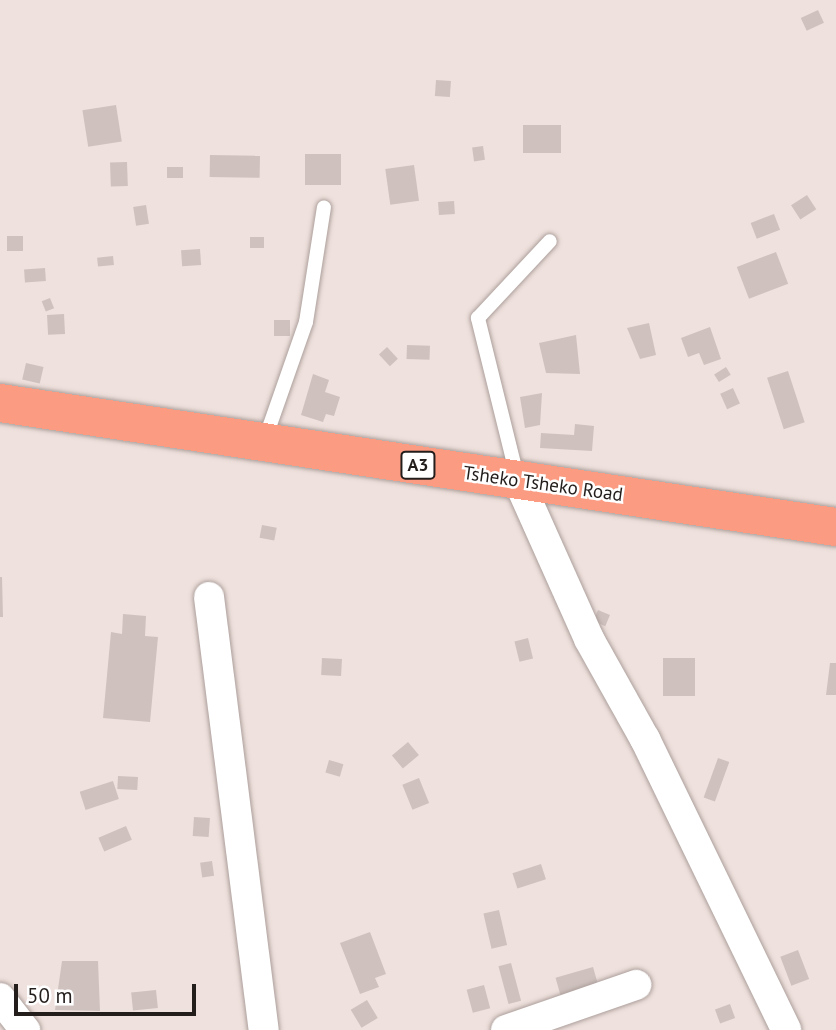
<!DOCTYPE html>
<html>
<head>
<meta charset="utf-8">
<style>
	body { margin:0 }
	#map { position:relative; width:836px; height:1030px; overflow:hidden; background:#efe1dd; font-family:"PT Sans",sans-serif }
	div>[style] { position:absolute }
	.building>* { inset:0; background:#cfc2be; transform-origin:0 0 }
	.roads { filter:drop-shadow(0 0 2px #ac9f9b) drop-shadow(0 0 2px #ac9f9b) }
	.service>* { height:14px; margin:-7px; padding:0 7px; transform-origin:7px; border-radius:7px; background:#fff }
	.minor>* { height:30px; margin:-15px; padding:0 15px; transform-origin:15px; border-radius:15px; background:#fff }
	.trunk>* { height:38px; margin:-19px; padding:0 19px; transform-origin:19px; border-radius:19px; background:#fa9b82 }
	span { translate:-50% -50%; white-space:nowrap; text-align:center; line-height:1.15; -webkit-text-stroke:5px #fff; paint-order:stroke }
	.shield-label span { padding:2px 5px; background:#fff; border:2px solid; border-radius:5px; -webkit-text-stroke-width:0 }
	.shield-label { font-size:18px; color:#231e1c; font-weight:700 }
	.street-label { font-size:19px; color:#231e1c }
	.scale { position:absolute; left:14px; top:984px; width:182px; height:32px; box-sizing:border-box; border:4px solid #231e1c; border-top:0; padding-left:9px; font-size:21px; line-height:24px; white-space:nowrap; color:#231e1c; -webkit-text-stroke:5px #fff; paint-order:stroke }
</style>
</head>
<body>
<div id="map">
	<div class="building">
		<i style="left:818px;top:10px;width:14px;height:19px;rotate:65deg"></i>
		<i style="left:436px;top:80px;width:15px;height:16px;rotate:4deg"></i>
		<i style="left:116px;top:105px;width:37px;height:34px;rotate:81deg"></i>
		<i style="left:561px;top:125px;width:28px;height:38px;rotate:90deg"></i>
		<i style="left:483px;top:146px;width:14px;height:11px;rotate:82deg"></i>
		<i style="left:305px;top:154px;width:36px;height:31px"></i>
		<i style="left:210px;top:155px;width:50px;height:22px;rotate:1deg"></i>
		<i style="left:127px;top:162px;width:24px;height:17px;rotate:88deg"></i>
		<i style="left:414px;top:165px;width:36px;height:29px;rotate:82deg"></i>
		<i style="left:167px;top:167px;width:16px;height:11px"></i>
		<i style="left:807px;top:195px;width:17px;height:19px;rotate:57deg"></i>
		<i style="left:454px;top:201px;width:13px;height:16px;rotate:86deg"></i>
		<i style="left:146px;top:205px;width:19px;height:13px;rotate:81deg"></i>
		<i style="left:774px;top:214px;width:17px;height:25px;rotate:69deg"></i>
		<i style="left:7px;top:236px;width:16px;height:15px"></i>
		<i style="left:250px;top:237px;width:14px;height:11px"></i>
		<i style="left:200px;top:249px;width:16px;height:19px;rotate:86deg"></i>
		<i style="left:776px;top:252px;width:34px;height:42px;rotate:69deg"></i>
		<i style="left:113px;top:256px;width:9px;height:16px;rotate:84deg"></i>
		<i style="left:45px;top:268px;width:13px;height:21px;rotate:86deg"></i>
		<i style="left:50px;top:298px;width:11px;height:9px;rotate:68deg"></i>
		<i style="left:64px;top:314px;width:20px;height:17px;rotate:87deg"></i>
		<i style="left:274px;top:320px;width:16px;height:16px"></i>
		<i style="clip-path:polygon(649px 323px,656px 355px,640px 359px,627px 328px)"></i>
		<i style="clip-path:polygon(710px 327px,721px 359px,704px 365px,699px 353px,688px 357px,681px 338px)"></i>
		<i style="clip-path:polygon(576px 335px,580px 374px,546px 373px,539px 343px)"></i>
		<i style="left:407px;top:345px;width:23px;height:14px;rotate:2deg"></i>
		<i style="left:387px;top:347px;width:16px;height:11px;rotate:47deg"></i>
		<i style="left:26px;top:363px;width:18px;height:17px;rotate:13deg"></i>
		<i style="left:726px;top:367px;width:9px;height:14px;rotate:58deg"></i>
		<i style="left:788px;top:371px;width:54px;height:22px;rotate:72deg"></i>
		<i style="clip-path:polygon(313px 374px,329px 380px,325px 392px,340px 397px,334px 416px,326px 414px,323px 422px,301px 415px)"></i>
		<i style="left:733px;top:388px;width:17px;height:14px;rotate:66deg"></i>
		<i style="clip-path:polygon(542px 393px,540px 425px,525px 428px,520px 397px)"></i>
		<i style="clip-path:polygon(575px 424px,594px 426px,592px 451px,540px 448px,541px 433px,574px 435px)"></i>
		<i style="left:262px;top:525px;width:15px;height:13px;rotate:11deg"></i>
		<i style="clip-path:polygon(0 577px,2px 577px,3px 617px,0 617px)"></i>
		<i style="left:598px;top:610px;width:13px;height:12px;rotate:23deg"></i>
		<i style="clip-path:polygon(123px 614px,146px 616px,145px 636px,158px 637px,150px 722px,103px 718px,111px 632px,122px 634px)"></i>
		<i style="left:528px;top:638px;width:21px;height:14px;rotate:76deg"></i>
		<i style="left:322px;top:658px;width:20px;height:17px;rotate:3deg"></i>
		<i style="left:663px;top:658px;width:32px;height:38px"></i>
		<i style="clip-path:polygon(830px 663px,836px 663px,836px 695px,826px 695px)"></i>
		<i style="left:408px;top:742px;width:17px;height:21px;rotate:50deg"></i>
		<i style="left:718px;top:758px;width:12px;height:42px;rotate:20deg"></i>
		<i style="left:329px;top:760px;width:15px;height:13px;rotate:16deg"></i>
		<i style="left:118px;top:776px;width:20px;height:13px;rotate:3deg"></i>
		<i style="left:419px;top:778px;width:27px;height:18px;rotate:68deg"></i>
		<i style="left:113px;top:781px;width:19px;height:35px;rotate:72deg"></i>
		<i style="left:194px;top:817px;width:16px;height:19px;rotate:4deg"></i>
		<i style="left:126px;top:826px;width:15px;height:30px;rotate:67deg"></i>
		<i style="left:212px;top:861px;width:15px;height:12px;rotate:82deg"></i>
		<i style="left:541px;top:864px;width:16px;height:30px;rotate:72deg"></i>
		<i style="left:499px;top:910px;width:36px;height:16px;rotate:77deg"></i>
		<i style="clip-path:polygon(370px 932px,386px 974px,375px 978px,379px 987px,360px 994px,340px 943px)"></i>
		<i style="left:798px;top:950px;width:31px;height:19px;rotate:69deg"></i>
		<i style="clip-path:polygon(62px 961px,98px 961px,100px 1011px,55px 1010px)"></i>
		<i style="left:511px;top:963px;width:39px;height:13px;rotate:75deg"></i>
		<i style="left:593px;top:967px;width:19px;height:39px;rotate:74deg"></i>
		<i style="left:484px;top:985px;width:24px;height:18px;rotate:75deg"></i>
		<i style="left:156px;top:990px;width:18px;height:25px;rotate:84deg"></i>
		<i style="left:367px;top:1000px;width:21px;height:19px;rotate:59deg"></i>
		<i style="left:730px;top:1004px;width:15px;height:16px;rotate:70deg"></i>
	</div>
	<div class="roads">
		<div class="service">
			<i style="left:264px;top:442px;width:127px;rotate:-70.7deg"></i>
			<i style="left:306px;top:322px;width:116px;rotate:-81.1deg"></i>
			<i style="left:517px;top:476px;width:163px;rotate:-103.9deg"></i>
			<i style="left:478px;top:318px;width:105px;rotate:-46.9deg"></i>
		</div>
		<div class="minor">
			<i style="left:518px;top:480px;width:174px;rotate:65.9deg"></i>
			<i style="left:589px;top:639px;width:115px;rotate:60.8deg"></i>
			<i style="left:645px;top:739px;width:323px;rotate:64.1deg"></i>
			<i style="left:209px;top:597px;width:436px;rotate:82.8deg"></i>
			<i style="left:0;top:998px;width:41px;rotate:52deg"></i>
			<i style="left:506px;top:1030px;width:138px;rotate:-19.1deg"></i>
		</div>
		<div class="trunk">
			<i style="left:0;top:403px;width:845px;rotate:8.44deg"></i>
		</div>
	</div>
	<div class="shield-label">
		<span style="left:418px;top:465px">A3</span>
	</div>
	<div class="street-label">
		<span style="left:543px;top:484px;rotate:8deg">Tsheko Tsheko Road</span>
	</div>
	<div class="scale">50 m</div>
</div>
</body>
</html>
